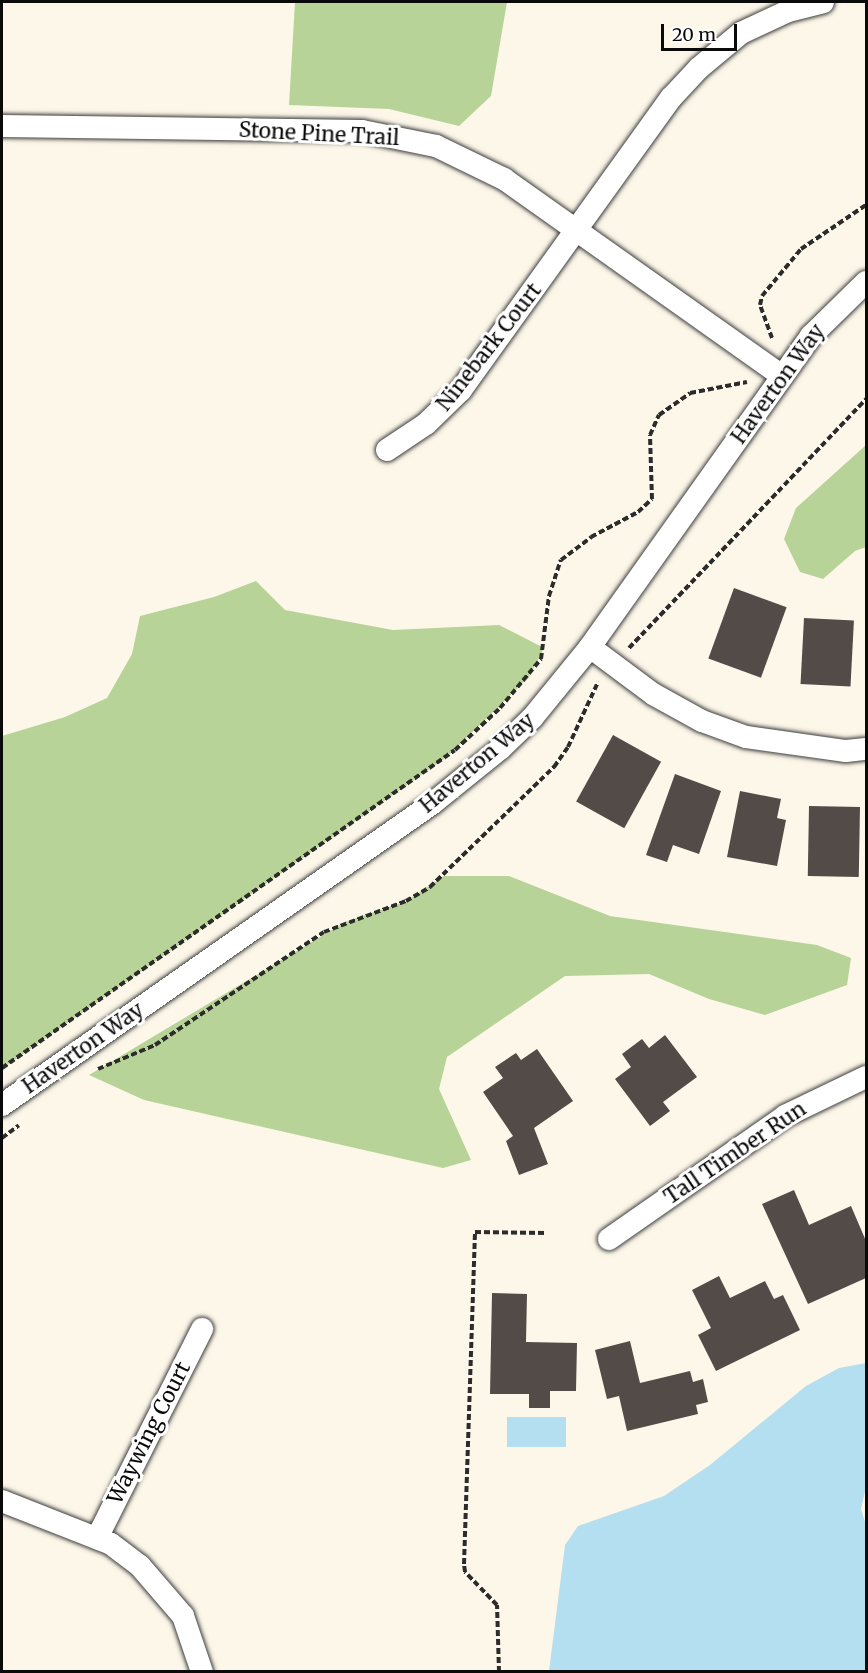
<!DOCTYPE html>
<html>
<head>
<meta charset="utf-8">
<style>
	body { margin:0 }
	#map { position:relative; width:868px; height:1673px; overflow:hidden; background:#fdf7e9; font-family:Merriweather,serif }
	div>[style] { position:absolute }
	.forest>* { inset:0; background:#b8d398 }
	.water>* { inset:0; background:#b3dff0; transform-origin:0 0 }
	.building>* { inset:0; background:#524b48; transform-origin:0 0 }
	.path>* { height:4px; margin-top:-2px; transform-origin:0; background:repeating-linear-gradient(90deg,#2c2c2c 0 6px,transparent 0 9px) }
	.roads { filter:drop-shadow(0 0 2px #3d3d3d) drop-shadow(0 0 2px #3d3d3d) }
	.minor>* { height:22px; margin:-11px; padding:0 11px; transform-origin:11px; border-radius:11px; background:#fff }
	span { translate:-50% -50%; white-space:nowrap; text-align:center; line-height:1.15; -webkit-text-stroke:6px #fff; paint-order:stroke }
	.street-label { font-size:21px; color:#0a0a0a }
	.frame { position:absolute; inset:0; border:3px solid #0a0a0a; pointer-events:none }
	.scale { position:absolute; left:661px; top:24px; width:76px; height:27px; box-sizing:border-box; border:3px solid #0a0a0a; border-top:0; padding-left:8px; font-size:18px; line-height:21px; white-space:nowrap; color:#0a0a0a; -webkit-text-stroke:4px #fff; paint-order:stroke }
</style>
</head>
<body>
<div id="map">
	<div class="forest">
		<i style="clip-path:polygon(295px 2px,507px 2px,491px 96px,459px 126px,389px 109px,289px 105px)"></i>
		<i style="clip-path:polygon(866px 445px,866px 547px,855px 551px,823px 579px,800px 572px,784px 539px,796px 508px)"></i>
		<i style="clip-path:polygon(256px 581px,285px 610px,393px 630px,499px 625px,544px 648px,529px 677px,447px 757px,2px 1069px,2px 736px,65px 717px,107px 698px,132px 654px,140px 616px,214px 597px)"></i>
		<i style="clip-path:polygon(444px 876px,509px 876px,610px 916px,817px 945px,851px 958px,847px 985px,765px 1015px,709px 999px,649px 974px,565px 976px,447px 1057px,439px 1089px,471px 1160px,443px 1168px,144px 1100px,89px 1075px,345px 922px,406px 901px)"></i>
	</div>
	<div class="water">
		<i style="clip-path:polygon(866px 1363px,866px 1487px,861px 1509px,866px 1525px,866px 1671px,549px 1671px,565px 1545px,578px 1526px,664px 1496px,710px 1465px,806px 1386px,839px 1368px)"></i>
		<i style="left:507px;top:1417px;width:59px;height:30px"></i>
	</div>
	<div class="building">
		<i style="left:734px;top:588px;width:56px;height:75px;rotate:20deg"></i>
		<i style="left:804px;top:618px;width:50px;height:66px;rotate:3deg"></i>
		<i style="left:613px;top:735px;width:55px;height:76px;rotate:29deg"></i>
		<i style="clip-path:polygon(675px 774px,721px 791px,699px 854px,673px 845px,667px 862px,646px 855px)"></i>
		<i style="clip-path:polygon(740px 791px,781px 799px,777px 818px,786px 820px,777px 866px,727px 857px)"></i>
		<i style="left:809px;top:806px;width:51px;height:70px;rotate:1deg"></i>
		<i style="clip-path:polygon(665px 1035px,697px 1077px,663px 1102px,670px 1111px,650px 1126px,615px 1079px,631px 1067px,622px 1054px,642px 1039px,649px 1048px)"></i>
		<i style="clip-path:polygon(537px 1049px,573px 1101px,534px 1128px,548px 1164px,519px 1175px,506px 1141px,513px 1136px,483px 1092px,503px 1078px,495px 1067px,516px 1053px,521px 1060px)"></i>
		<i style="clip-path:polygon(794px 1190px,809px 1225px,851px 1206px,866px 1241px,866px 1278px,808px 1304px,762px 1204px)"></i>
		<i style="clip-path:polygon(719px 1276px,730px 1298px,765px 1281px,774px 1299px,783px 1295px,800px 1330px,716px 1371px,698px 1335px,711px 1328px,692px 1290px)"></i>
		<i style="clip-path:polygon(492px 1293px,527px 1294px,526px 1342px,577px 1343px,576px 1391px,550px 1391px,550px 1408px,529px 1408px,529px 1394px,490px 1394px)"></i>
		<i style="clip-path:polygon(630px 1341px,640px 1383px,690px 1371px,693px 1382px,703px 1379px,708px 1402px,696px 1405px,698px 1414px,627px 1431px,619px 1396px,607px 1399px,595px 1350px)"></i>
	</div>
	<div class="path">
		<i style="left:772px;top:338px;width:35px;rotate:-110deg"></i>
		<i style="left:760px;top:305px;width:9px;rotate:-77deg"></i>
		<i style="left:762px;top:296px;width:61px;rotate:-50.3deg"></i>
		<i style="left:801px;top:249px;width:78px;rotate:-34.1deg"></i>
		<i style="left:629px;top:648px;width:344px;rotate:-46.4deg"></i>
		<i style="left:2px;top:1068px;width:553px;rotate:-35.07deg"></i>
		<i style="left:455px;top:750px;width:62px;rotate:-43deg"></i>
		<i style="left:500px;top:708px;width:64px;rotate:-50.1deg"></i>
		<i style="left:541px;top:659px;width:64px;rotate:-82.8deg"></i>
		<i style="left:549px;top:596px;width:38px;rotate:-72deg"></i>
		<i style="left:561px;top:560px;width:38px;rotate:-37deg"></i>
		<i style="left:591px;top:537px;width:53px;rotate:-28deg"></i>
		<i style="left:638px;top:512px;width:19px;rotate:-43deg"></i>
		<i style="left:652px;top:499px;width:64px;rotate:-91.8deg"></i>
		<i style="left:650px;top:435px;width:22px;rotate:-66deg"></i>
		<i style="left:659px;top:415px;width:38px;rotate:-35deg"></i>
		<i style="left:690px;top:393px;width:58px;rotate:-10.9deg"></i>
		<i style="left:98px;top:1069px;width:62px;rotate:-22.8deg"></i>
		<i style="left:155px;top:1045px;width:203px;rotate:-33.8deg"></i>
		<i style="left:324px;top:932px;width:88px;rotate:-20.7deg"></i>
		<i style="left:406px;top:901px;width:28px;rotate:-30deg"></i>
		<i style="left:430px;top:887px;width:173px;rotate:-44.1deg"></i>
		<i style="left:554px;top:767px;width:24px;rotate:-55deg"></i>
		<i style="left:568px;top:747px;width:72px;rotate:-65.2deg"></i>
		<i style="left:2px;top:1138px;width:21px;rotate:-37deg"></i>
		<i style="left:499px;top:1672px;width:67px;rotate:-91.7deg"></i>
		<i style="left:497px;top:1605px;width:46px;rotate:-134.1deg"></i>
		<i style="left:465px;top:1572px;width:8px;rotate:-97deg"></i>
		<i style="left:464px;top:1564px;width:332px;rotate:-88.1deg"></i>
		<i style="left:475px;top:1232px;width:71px;rotate:0.8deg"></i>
	</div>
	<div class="roads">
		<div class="minor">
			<i style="left:2px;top:126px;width:360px;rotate:0.8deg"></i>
			<i style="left:362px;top:131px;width:76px;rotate:11.5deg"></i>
			<i style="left:436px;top:146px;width:76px;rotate:25.9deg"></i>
			<i style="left:504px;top:179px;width:341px;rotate:35.3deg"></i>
			<i style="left:387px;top:450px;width:47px;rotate:-33.7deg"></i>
			<i style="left:426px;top:424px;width:49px;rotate:-44.2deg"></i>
			<i style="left:461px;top:390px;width:360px;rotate:-54.3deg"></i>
			<i style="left:671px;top:98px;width:41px;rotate:-47deg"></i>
			<i style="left:699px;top:68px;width:55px;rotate:-39.8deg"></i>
			<i style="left:741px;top:33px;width:52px;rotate:-25.1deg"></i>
			<i style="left:788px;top:11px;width:36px;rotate:-14deg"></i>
			<i style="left:590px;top:647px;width:79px;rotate:36.7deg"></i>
			<i style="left:653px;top:694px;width:56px;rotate:28.9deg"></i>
			<i style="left:702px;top:721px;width:47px;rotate:20deg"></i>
			<i style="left:746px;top:737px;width:101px;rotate:8deg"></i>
			<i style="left:846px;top:751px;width:20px;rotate:-6deg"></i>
			<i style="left:2px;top:1105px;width:526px;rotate:-35.02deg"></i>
			<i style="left:433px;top:803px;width:86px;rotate:-38.9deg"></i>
			<i style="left:500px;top:749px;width:46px;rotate:-44.1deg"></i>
			<i style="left:533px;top:717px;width:90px;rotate:-50.8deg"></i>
			<i style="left:590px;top:647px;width:382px;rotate:-54.6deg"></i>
			<i style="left:811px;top:336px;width:77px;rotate:-44.5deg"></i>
			<i style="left:609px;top:1239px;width:215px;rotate:-34.9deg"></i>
			<i style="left:785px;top:1116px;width:90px;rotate:-25.7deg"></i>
			<i style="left:2px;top:1501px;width:117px;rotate:21.5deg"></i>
			<i style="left:111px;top:1544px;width:36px;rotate:37deg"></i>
			<i style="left:140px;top:1566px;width:66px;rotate:49.3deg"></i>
			<i style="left:183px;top:1616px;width:59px;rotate:71.3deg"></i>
			<i style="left:97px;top:1538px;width:234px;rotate:-63.3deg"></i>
		</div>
	</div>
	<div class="street-label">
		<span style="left:319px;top:134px;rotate:3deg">Stone Pine Trail</span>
		<span style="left:489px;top:347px;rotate:-52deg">Ninebark Court</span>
		<span style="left:778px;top:384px;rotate:-54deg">Haverton Way</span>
		<span style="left:477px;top:763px;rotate:-40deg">Haverton Way</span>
		<span style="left:83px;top:1048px;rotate:-35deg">Haverton Way</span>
		<span style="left:735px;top:1153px;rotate:-34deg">Tall Timber Run</span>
		<span style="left:149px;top:1433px;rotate:-63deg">Waywing Court</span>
	</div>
	<div class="frame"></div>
	<div class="scale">20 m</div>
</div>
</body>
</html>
